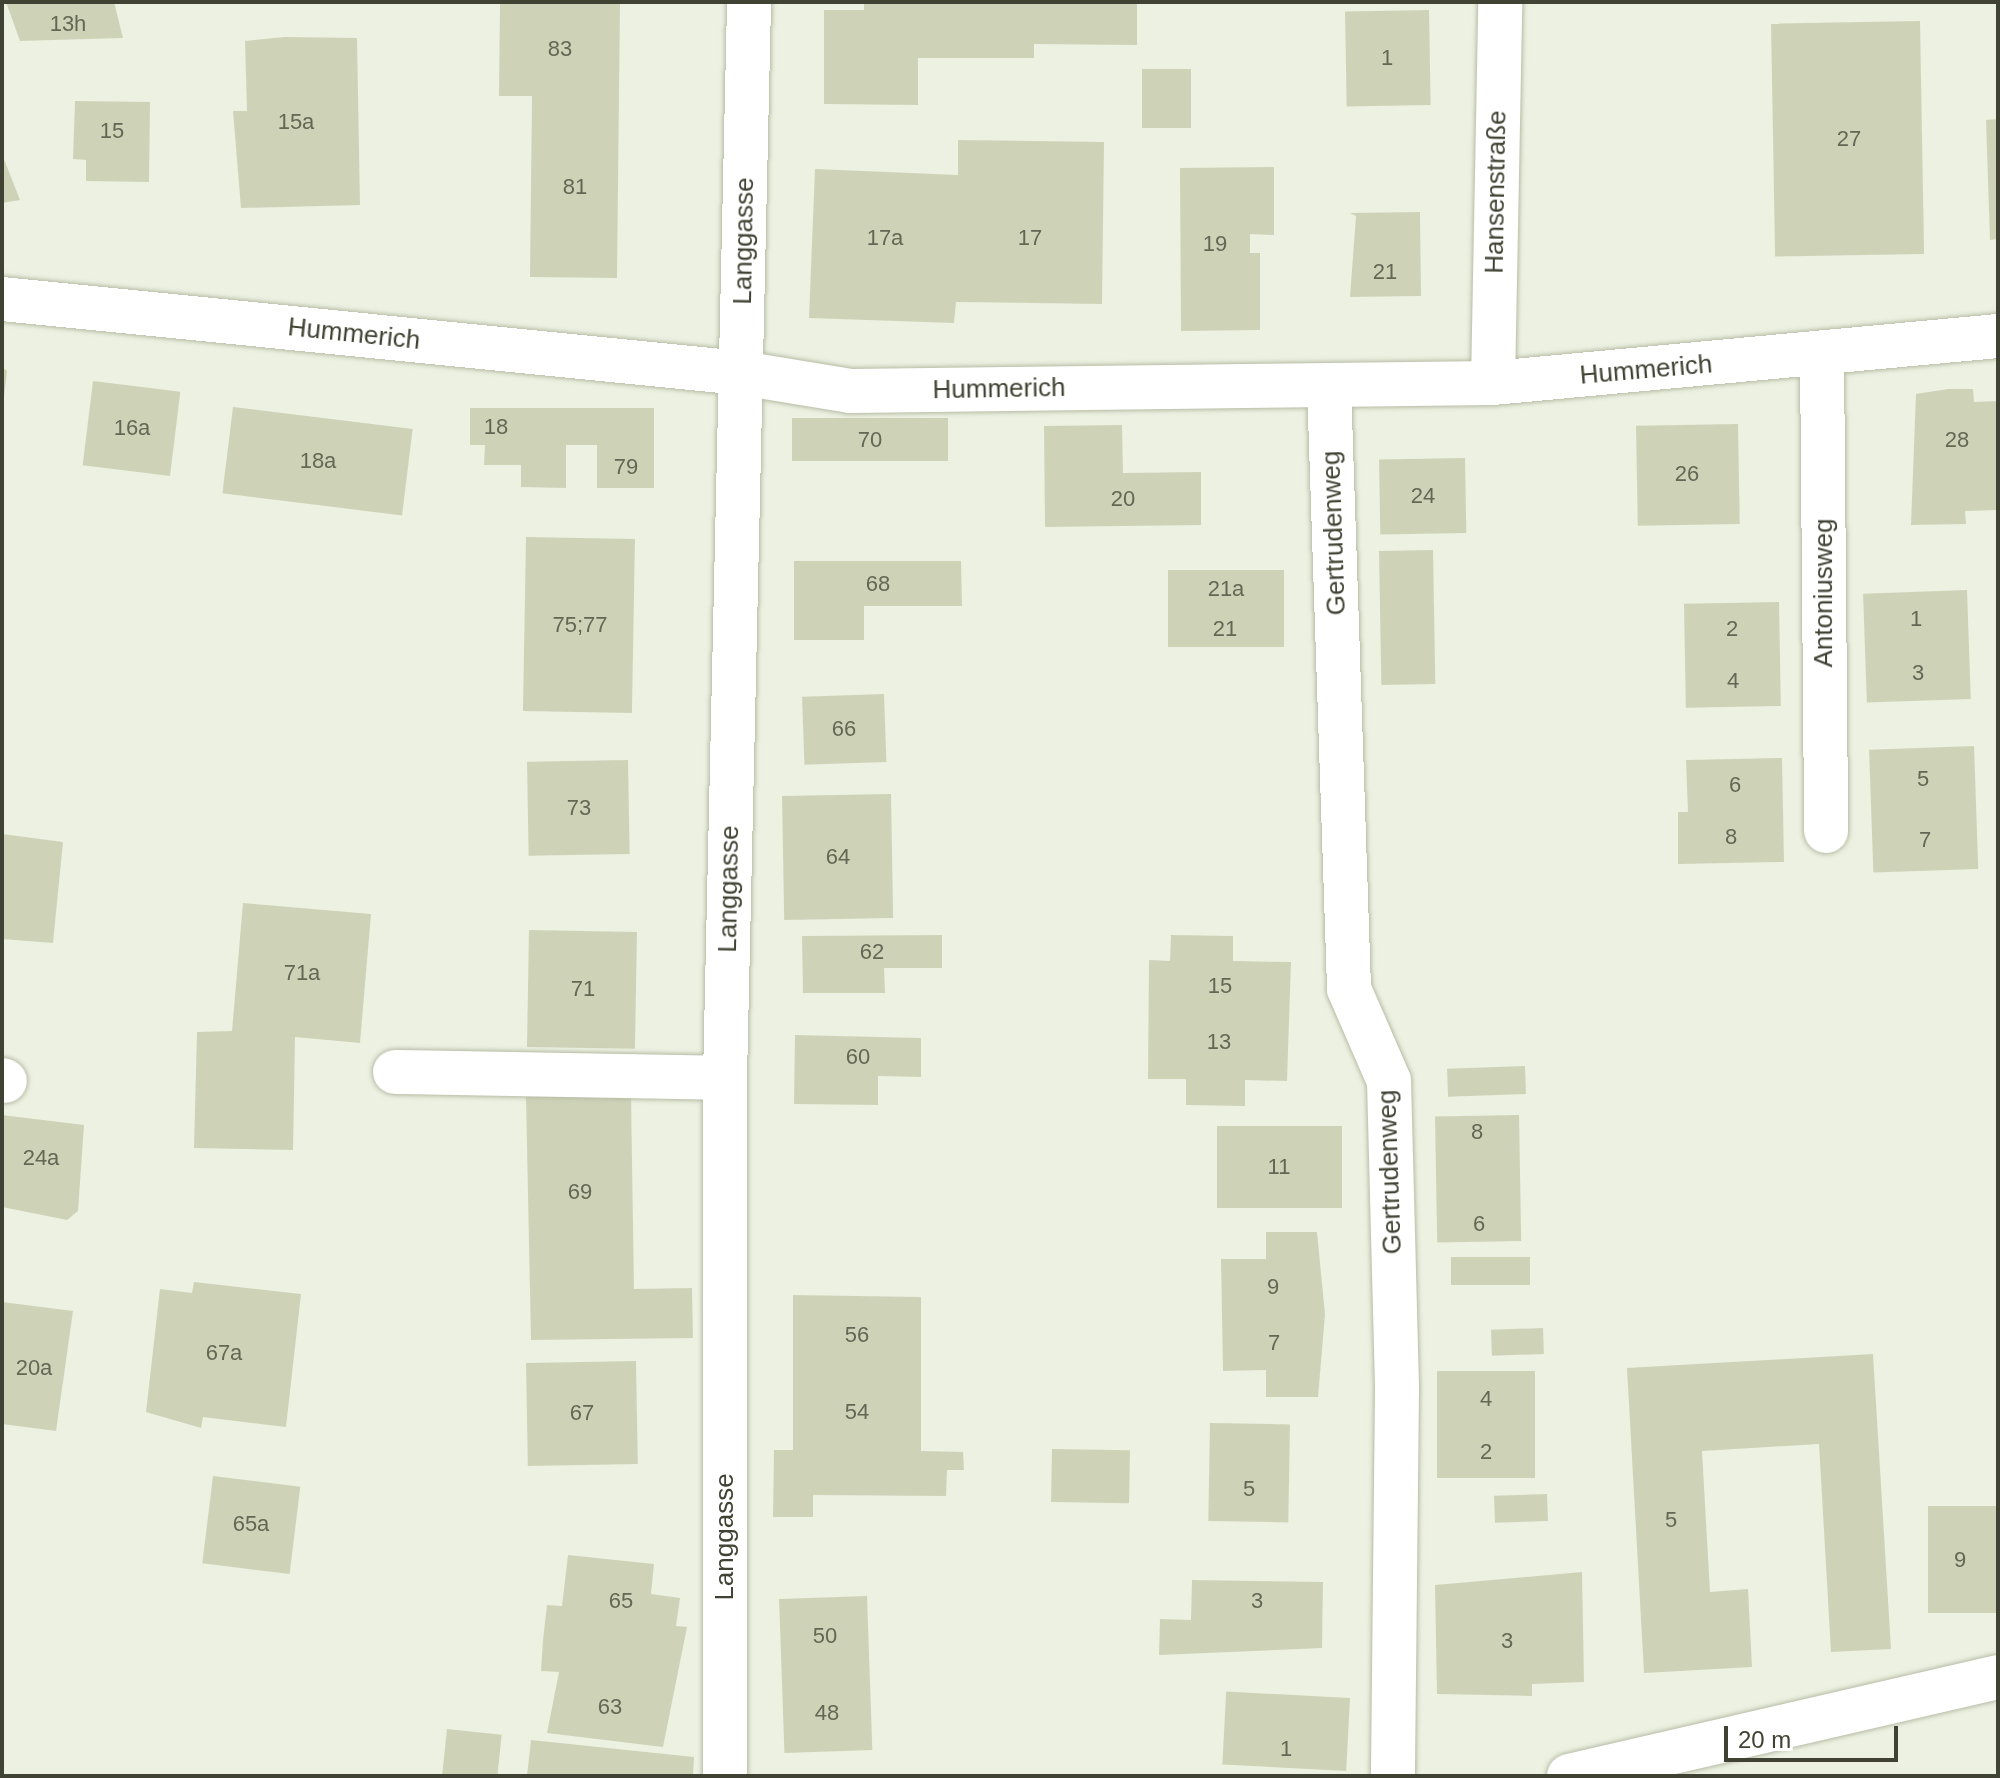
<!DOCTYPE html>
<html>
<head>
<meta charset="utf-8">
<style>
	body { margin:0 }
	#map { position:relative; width:2000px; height:1778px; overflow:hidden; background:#edf1e2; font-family:Arial,sans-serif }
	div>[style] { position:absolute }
	.building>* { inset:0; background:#ced3b8; transform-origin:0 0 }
	.roads { filter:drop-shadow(0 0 2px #b7bca5) drop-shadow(0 0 2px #b7bca5) }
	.minor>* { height:44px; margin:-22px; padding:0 22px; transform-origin:22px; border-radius:22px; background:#fff }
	span { translate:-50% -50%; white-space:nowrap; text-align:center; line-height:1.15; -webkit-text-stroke:6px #fff; paint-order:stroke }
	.number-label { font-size:22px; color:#646754 }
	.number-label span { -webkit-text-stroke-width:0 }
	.street-label { font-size:26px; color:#404333 }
	.frame { position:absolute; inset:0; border:4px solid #404333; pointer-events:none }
	.scale { position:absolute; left:1724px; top:1726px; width:174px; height:36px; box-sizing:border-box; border:4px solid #404333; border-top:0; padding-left:10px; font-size:24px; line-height:28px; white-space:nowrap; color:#404333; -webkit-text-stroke:6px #fff; paint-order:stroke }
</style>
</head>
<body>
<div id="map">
	<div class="building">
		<i style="clip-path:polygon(6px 2px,114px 2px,123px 38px,20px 41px)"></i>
		<i style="clip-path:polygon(500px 2px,620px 2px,617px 278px,530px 277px,532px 96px,499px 96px)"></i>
		<i style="clip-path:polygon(864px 2px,1137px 2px,1137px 45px,1034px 44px,1034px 58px,918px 58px,918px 105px,824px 104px,824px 10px,864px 10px)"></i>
		<i style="left:1429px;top:10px;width:95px;height:84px;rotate:89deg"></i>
		<i style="left:1920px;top:21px;width:233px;height:149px;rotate:89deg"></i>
		<i style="clip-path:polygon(285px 37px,357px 38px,360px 205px,241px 208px,233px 111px,247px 111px,245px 41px)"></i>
		<i style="left:1142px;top:69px;width:49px;height:59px"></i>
		<i style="clip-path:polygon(75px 101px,150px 102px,149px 182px,86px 181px,86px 160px,73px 159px)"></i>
		<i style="clip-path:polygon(1998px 119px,1998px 239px,1990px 240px,1986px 120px)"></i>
		<i style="clip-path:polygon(958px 140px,1104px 142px,1102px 304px,956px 302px,954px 323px,809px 318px,815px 169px,958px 175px)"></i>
		<i style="clip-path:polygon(2px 154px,20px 200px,2px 203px)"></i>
		<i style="clip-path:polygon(1274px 167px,1274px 235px,1250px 234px,1250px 253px,1260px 253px,1260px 330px,1181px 331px,1180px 168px)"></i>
		<i style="clip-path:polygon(1420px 212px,1421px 296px,1350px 297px,1356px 216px,1350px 213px)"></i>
		<i style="clip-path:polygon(2px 367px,7px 371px,4px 397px,2px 397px)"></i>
		<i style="left:93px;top:381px;width:88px;height:85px;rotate:7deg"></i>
		<i style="clip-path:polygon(1948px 389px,1973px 389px,1974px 402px,1998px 401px,1998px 510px,1965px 511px,1966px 524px,1911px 525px,1916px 394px)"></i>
		<i style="left:233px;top:407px;width:181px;height:87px;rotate:7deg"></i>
		<i style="clip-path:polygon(470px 408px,654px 408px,654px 488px,597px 488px,597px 445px,566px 445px,566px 488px,521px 487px,521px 465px,484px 465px,485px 445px,470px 445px)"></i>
		<i style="left:948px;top:418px;width:43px;height:156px;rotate:90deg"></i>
		<i style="left:1738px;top:424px;width:100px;height:102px;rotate:89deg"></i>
		<i style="clip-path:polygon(1122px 425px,1123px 473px,1201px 472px,1201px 525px,1045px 527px,1044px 426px)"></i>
		<i style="left:1465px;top:458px;width:75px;height:86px;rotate:89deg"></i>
		<i style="left:526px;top:537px;width:109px;height:174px;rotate:1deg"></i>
		<i style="left:1433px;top:550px;width:134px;height:54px;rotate:89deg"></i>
		<i style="clip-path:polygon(794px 561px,961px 561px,962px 606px,864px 606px,864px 640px,794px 640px)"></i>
		<i style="left:1168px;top:570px;width:116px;height:77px"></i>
		<i style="left:1967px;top:590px;width:109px;height:104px;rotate:88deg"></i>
		<i style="left:1779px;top:602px;width:104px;height:95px;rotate:89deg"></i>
		<i style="left:884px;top:694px;width:68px;height:82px;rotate:88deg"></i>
		<i style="left:1974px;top:746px;width:123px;height:105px;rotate:88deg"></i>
		<i style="clip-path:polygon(1782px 758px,1784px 862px,1678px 864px,1678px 812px,1688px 812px,1686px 760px)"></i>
		<i style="left:628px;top:760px;width:94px;height:101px;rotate:89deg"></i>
		<i style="left:891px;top:794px;width:124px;height:109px;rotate:89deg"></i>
		<i style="clip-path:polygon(2px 834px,63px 842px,53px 943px,2px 939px)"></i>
		<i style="clip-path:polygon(243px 903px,371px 914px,360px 1043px,295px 1037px,293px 1150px,194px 1148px,197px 1032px,232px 1031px)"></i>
		<i style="left:529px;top:930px;width:108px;height:117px;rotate:1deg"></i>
		<i style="clip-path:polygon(942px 935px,942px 968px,884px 968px,885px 993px,803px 993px,802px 936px)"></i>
		<i style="clip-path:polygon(1171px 935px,1233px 936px,1233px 961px,1291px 962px,1287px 1081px,1245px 1080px,1245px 1106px,1186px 1105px,1186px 1079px,1148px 1079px,1149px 960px,1170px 961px)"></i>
		<i style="clip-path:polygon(795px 1035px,921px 1038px,921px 1077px,878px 1076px,878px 1105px,794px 1104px)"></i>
		<i style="left:1525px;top:1066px;width:28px;height:78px;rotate:88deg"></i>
		<i style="clip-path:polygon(631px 1096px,634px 1289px,692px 1288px,693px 1338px,531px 1340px,526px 1097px)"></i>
		<i style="clip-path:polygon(2px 1115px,84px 1125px,78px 1211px,67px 1220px,2px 1207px)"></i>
		<i style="left:1519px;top:1115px;width:126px;height:84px;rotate:89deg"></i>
		<i style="left:1217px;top:1126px;width:125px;height:82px"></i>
		<i style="clip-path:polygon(1266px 1232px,1317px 1232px,1325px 1314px,1318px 1397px,1266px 1397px,1266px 1370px,1223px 1371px,1221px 1259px,1266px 1259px)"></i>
		<i style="left:1530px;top:1257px;width:28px;height:79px;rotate:90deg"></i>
		<i style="clip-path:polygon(194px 1282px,301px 1294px,286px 1427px,203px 1417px,201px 1428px,146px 1412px,160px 1289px,192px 1293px)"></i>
		<i style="clip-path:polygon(793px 1295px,921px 1297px,921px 1451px,963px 1452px,964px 1470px,947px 1470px,946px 1496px,813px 1495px,813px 1517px,773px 1517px,774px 1450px,793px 1450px)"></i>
		<i style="clip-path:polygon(2px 1302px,73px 1311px,56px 1431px,2px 1424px)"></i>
		<i style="left:1543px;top:1328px;width:26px;height:52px;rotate:88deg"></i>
		<i style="clip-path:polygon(1873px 1354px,1891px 1649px,1831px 1652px,1819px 1444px,1702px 1451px,1710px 1592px,1748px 1589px,1752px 1667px,1644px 1673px,1627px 1368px)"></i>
		<i style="left:636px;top:1361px;width:103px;height:110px;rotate:89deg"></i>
		<i style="left:1535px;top:1371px;width:107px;height:98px;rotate:90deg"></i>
		<i style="left:1210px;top:1423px;width:80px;height:98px;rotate:1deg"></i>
		<i style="left:1052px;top:1449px;width:78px;height:53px;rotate:1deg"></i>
		<i style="left:213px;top:1476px;width:88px;height:88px;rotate:7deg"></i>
		<i style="left:1547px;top:1494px;width:27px;height:53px;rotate:88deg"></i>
		<i style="left:1998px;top:1506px;width:107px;height:70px;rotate:90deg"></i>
		<i style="clip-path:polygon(568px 1555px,654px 1564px,651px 1594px,680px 1598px,676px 1626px,687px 1627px,663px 1747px,547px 1733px,559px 1672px,541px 1671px,543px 1640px,547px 1605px,562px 1606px)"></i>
		<i style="clip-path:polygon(1582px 1572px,1584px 1682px,1532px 1684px,1532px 1696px,1437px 1694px,1435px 1585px)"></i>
		<i style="clip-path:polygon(1192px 1580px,1323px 1582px,1322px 1648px,1159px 1655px,1160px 1619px,1191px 1620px)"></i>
		<i style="left:867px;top:1596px;width:154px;height:88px;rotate:88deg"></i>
		<i style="left:1350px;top:1698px;width:73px;height:124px;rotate:93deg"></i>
		<i style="left:447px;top:1729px;width:55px;height:47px;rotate:6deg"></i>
		<i style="clip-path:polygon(531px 1740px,694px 1757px,693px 1776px,527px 1776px)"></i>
	</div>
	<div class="roads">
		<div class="minor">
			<i style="left:2px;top:299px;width:743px;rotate:5.72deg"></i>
			<i style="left:741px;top:373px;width:111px;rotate:9.3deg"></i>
			<i style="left:851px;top:391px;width:642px;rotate:-0.71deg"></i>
			<i style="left:1493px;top:383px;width:507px;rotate:-5.32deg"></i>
			<i style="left:1822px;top:355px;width:476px;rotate:89.5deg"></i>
			<i style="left:1493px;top:383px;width:381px;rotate:-88.9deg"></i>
			<i style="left:1329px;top:385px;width:604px;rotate:88.1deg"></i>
			<i style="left:1349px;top:989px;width:100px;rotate:66.5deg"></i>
			<i style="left:1389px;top:1081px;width:308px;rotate:88.5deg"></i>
			<i style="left:1397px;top:1389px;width:387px;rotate:90.6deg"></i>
			<i style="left:395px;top:1072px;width:330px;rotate:1deg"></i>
			<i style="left:2px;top:1080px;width:3px;rotate:18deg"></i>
			<i style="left:725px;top:1776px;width:698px;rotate:-90deg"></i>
			<i style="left:725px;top:1078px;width:1076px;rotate:-88.72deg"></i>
			<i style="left:1569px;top:1776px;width:440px;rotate:-13deg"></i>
		</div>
	</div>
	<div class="number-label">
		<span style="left:68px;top:24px">13h</span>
		<span style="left:560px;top:49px">83</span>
		<span style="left:1387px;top:58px">1</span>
		<span style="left:296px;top:122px">15a</span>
		<span style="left:112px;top:131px">15</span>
		<span style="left:1849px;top:139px">27</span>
		<span style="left:575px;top:187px">81</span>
		<span style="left:885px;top:238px">17a</span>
		<span style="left:1030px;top:238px">17</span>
		<span style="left:1215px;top:244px">19</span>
		<span style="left:1385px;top:272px">21</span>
		<span style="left:496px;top:427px">18</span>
		<span style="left:132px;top:428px">16a</span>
		<span style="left:870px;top:440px">70</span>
		<span style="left:1957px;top:440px">28</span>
		<span style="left:318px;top:461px">18a</span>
		<span style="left:626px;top:467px">79</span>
		<span style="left:1687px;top:474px">26</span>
		<span style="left:1423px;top:496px">24</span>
		<span style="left:1123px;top:499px">20</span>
		<span style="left:878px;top:584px">68</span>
		<span style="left:1226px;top:589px">21a</span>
		<span style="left:1916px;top:619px">1</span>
		<span style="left:580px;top:625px">75;77</span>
		<span style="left:1225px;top:629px">21</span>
		<span style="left:1732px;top:629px">2</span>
		<span style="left:1918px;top:673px">3</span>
		<span style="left:1733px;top:681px">4</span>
		<span style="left:844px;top:729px">66</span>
		<span style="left:1923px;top:779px">5</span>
		<span style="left:1735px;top:785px">6</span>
		<span style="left:579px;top:808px">73</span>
		<span style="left:1731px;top:837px">8</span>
		<span style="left:1925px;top:840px">7</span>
		<span style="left:838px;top:857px">64</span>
		<span style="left:872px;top:952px">62</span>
		<span style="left:302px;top:973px">71a</span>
		<span style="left:1220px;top:986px">15</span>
		<span style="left:583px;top:989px">71</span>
		<span style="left:1219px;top:1042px">13</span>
		<span style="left:858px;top:1057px">60</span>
		<span style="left:1477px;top:1132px">8</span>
		<span style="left:41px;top:1158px">24a</span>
		<span style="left:1279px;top:1167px">11</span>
		<span style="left:580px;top:1192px">69</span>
		<span style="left:1479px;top:1224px">6</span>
		<span style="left:1273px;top:1287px">9</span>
		<span style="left:857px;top:1335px">56</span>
		<span style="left:1274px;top:1343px">7</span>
		<span style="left:224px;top:1353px">67a</span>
		<span style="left:34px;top:1368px">20a</span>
		<span style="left:1486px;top:1399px">4</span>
		<span style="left:857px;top:1412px">54</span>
		<span style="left:582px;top:1413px">67</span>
		<span style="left:1486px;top:1452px">2</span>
		<span style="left:1249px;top:1489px">5</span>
		<span style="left:1671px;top:1520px">5</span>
		<span style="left:251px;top:1524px">65a</span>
		<span style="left:1960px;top:1560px">9</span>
		<span style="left:621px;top:1601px">65</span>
		<span style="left:1257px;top:1601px">3</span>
		<span style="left:825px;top:1636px">50</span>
		<span style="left:1507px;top:1641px">3</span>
		<span style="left:610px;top:1707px">63</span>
		<span style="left:827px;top:1713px">48</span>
		<span style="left:1286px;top:1749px">1</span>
	</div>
	<div class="street-label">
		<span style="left:1496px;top:192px;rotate:-89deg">Hansenstraße</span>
		<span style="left:744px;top:241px;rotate:-89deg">Langgasse</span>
		<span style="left:354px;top:334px;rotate:6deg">Hummerich</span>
		<span style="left:1646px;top:370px;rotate:-5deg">Hummerich</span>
		<span style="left:999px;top:389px;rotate:-1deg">Hummerich</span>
		<span style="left:1334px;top:533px;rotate:-92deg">Gertrudenweg</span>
		<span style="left:1824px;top:593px;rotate:-90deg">Antoniusweg</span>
		<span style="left:729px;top:889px;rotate:-89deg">Langgasse</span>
		<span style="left:1390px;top:1172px;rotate:-92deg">Gertrudenweg</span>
		<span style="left:725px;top:1537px;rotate:-90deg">Langgasse</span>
	</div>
	<div class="frame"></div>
	<div class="scale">20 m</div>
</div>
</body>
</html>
